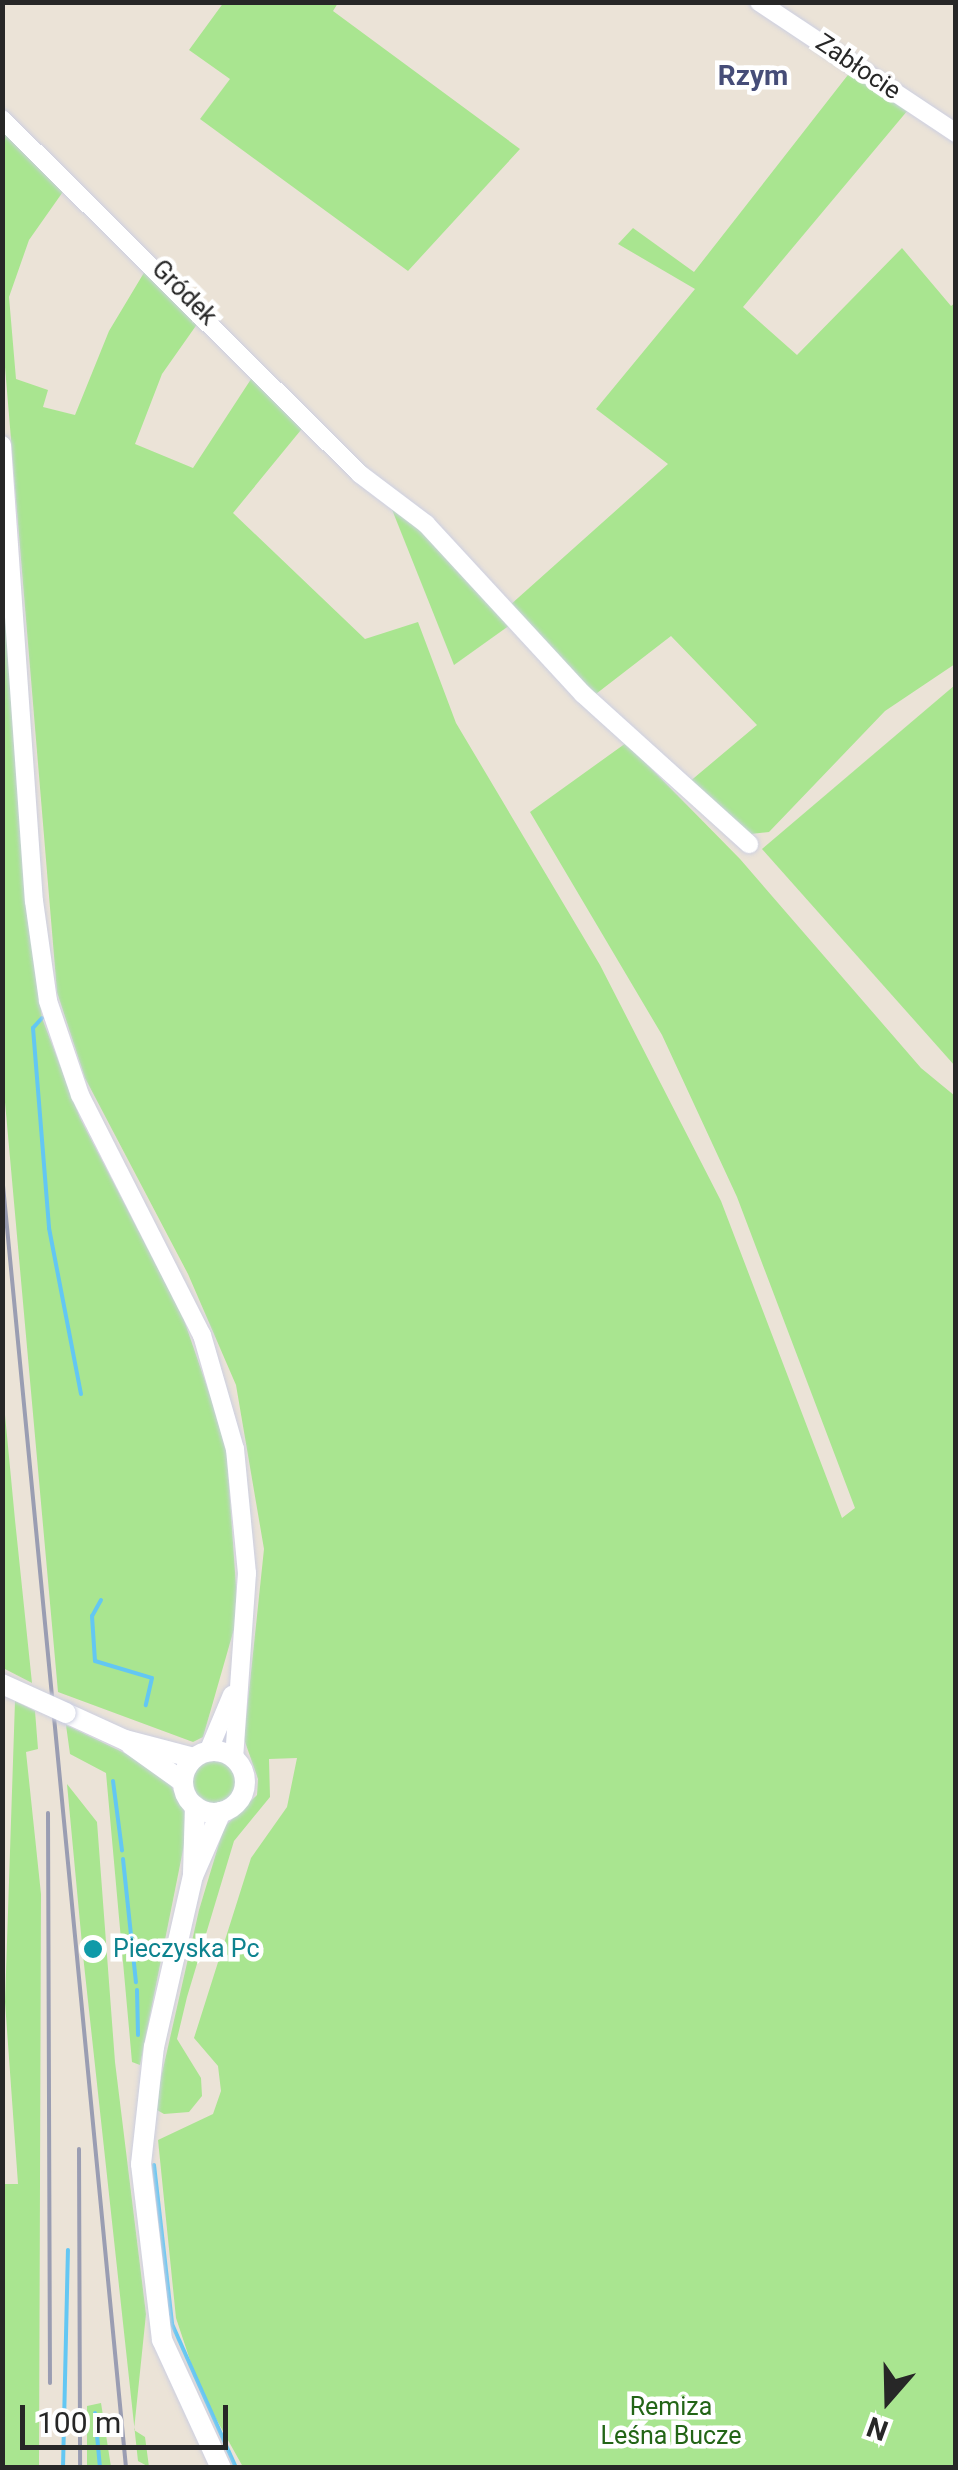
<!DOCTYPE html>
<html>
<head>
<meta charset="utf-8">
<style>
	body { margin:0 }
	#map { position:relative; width:958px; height:2470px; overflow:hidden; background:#ebe3d7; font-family:Roboto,sans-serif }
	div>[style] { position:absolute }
	.green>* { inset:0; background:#a9e590 }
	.round { border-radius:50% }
	.stream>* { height:4px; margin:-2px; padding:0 2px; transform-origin:2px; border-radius:2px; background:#63c7f3 }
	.roads { filter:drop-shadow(0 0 2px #cccfe1) drop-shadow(0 0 2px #cccfe1) }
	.minor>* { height:18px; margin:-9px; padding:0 9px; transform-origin:9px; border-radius:9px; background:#fff }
	.tertiary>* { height:20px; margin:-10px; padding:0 10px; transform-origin:10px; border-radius:10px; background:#fff }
	.tertiary>.ring { margin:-10px; padding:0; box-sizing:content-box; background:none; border:20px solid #fff; border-radius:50% }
	.rail>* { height:4px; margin:-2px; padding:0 2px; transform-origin:2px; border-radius:2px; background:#9a9db2 }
	.bridges { filter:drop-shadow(0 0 2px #cccfe1) drop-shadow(0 0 2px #cccfe1) }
	.tertiary-bridge>* { height:20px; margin:-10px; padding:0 10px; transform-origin:10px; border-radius:10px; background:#fff }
	.dots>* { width:28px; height:28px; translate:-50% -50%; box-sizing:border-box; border:5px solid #fff; border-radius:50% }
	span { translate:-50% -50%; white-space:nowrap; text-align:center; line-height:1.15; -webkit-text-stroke:9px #fff; paint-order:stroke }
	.street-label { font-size:25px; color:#272727 }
	.culture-label { font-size:25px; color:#0d838f }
	.left { translate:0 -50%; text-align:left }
	.park-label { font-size:25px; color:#236516 }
	.neighbourhood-label { font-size:28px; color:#464d78; font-weight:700 }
	.frame { position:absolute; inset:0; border:5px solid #272727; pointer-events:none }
	.north { position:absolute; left:838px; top:2350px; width:100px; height:100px; -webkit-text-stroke:8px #fff; paint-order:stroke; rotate:200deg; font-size:28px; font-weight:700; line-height:40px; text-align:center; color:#272727 }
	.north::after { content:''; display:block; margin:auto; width:35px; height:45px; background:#272727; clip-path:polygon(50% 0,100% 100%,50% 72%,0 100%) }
	.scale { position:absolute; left:20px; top:2405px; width:208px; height:45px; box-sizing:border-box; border:5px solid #272727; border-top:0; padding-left:12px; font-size:30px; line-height:35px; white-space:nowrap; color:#272727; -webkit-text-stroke:8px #fff; paint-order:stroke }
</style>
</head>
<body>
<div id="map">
	<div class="green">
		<i style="clip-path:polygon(224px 2px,338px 3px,333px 11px,520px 149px,408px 271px,200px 119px,230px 79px,189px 50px)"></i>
		<i style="clip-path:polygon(851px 71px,908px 110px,743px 307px,797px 355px,902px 248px,951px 306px,955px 303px,955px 664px,885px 711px,769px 832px,742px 835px,688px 783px,757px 725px,671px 636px,592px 697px,509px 606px,668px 464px,596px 409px,695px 289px,618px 244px,633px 228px,694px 272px)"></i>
		<i style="clip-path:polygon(2px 130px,67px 186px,29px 240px,9px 297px,16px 379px,48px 390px,43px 407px,75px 415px,109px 331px,148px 266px,200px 320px,162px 374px,135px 444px,193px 468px,255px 373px,305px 425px,233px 513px,365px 639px,418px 622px,456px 723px,600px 965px,721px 1201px,842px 1518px,855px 1508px,737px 1197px,662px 1035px,530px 812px,626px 743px,740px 859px,921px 1068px,955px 1096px,955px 2467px,243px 2467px,200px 2390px,176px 2318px,158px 2140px,213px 2114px,221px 2091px,218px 2066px,194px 2038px,251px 1858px,287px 1807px,297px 1758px,269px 1759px,270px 1797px,234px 1841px,187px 1997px,177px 2039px,201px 2078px,202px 2096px,189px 2112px,164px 2114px,157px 2110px,160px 2082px,199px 1910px,224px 1827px,257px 1795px,258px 1779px,244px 1739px,264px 1549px,236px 1385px,188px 1274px,85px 1078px,57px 992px,3px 343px)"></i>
		<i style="clip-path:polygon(391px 507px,412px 518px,510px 625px,454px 665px)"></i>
		<i style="clip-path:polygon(2px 558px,27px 907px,42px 1018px,80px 1118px,183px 1317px,226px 1442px,238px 1615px,203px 1737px,193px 1742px,58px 1692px,3px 1080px)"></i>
		<i style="clip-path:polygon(955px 685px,955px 1066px,762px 849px)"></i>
		<i style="clip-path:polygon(3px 1394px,15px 1520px,32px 1683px,3px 1668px)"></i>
		<i style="clip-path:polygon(15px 1701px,35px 1711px,38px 1749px,26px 1752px,41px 1894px,39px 2468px,2px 2467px,3px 2184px,18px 2184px,5px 2002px)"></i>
		<i style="clip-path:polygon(66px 1725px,164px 1772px,189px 1820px,140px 2065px,132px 2062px,106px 1773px,70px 1754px)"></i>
		<i class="round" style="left:193px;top:1761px;width:42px;height:42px"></i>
		<i style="clip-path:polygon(67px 1784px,97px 1822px,115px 2062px,146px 2314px,134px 2430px,145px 2437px,149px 2467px,138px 2461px,83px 1955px)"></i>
		<i style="clip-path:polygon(101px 2403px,111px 2467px,87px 2467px,87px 2406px)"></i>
	</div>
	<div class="stream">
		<i style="left:42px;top:1018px;width:13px;rotate:132deg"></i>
		<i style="left:33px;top:1028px;width:201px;rotate:85.4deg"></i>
		<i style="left:49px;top:1228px;width:169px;rotate:79.1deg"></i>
		<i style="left:101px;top:1600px;width:18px;rotate:119deg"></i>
		<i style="left:92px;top:1616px;width:45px;rotate:86.2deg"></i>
		<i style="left:95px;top:1661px;width:59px;rotate:16.6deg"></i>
		<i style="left:152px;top:1678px;width:28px;rotate:103deg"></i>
		<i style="left:113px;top:1781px;width:70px;rotate:82.6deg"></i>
		<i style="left:123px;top:1859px;width:124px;rotate:84deg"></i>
		<i style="left:137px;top:1990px;width:45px;rotate:88.7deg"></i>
		<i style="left:154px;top:2165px;width:160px;rotate:83.5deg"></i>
		<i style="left:172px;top:2324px;width:158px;rotate:66deg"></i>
		<i style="left:95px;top:2413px;width:55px;rotate:84.8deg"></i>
		<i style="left:63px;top:2468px;width:218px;rotate:-88.7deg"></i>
	</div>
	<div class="roads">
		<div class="minor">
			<i style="left:759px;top:2px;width:237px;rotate:33.6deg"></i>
			<i style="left:2px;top:119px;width:504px;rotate:44.76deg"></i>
			<i style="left:360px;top:474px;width:83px;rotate:37.1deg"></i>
			<i style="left:426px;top:524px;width:231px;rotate:47.3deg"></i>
			<i style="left:583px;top:694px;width:224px;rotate:42.1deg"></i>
			<i style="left:2px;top:445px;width:457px;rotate:86deg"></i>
			<i style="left:34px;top:901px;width:101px;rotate:82deg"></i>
			<i style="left:48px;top:1001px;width:99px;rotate:71.2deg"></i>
			<i style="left:80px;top:1095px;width:269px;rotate:63.1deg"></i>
			<i style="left:202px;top:1335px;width:119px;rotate:73.9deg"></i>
			<i style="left:235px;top:1449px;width:125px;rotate:84.5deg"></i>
			<i style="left:247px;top:1573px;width:186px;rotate:94deg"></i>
			<i style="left:208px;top:1752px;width:62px;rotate:-67.2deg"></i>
		</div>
		<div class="tertiary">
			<i style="left:66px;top:1713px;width:65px;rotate:24.6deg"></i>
			<i style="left:125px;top:1740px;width:71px;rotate:14.6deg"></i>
			<i style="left:130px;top:1744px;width:65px;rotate:35.6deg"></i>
			<i class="ring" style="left:183px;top:1751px;width:42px;height:42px"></i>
			<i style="left:193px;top:1874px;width:68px;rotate:-88.3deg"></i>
			<i style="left:221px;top:2468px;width:141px;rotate:-114.7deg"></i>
			<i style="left:162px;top:2340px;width:177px;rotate:-96.8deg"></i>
			<i style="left:141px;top:2164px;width:118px;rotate:-83.7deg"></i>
			<i style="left:154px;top:2047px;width:175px;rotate:-77.2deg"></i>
			<i style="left:193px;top:1876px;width:70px;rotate:-66.4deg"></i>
		</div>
	</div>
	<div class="rail">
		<i style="left:2px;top:1175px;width:1299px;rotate:84.52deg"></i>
		<i style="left:48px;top:1813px;width:570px;rotate:89.8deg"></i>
		<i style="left:79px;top:2149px;width:319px;rotate:89.8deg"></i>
	</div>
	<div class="bridges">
		<div class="tertiary-bridge">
			<i style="left:2px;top:1684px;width:70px;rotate:24.4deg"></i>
		</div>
	</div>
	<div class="dots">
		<i style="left:93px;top:1949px;background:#0f9aa8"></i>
	</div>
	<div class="street-label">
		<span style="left:858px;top:67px;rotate:34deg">Zabłocie</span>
		<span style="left:184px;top:293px;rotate:45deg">Gródek</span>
	</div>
	<div class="culture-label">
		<span class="left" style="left:113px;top:1949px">Pieczyska Pc</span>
	</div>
	<div class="park-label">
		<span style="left:671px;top:2422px">Remiza<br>Leśna Bucze</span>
	</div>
	<div class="neighbourhood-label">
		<span style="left:753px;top:76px">Rzym</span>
	</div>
	<div class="frame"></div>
	<div class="north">N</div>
	<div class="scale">100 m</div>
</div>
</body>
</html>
